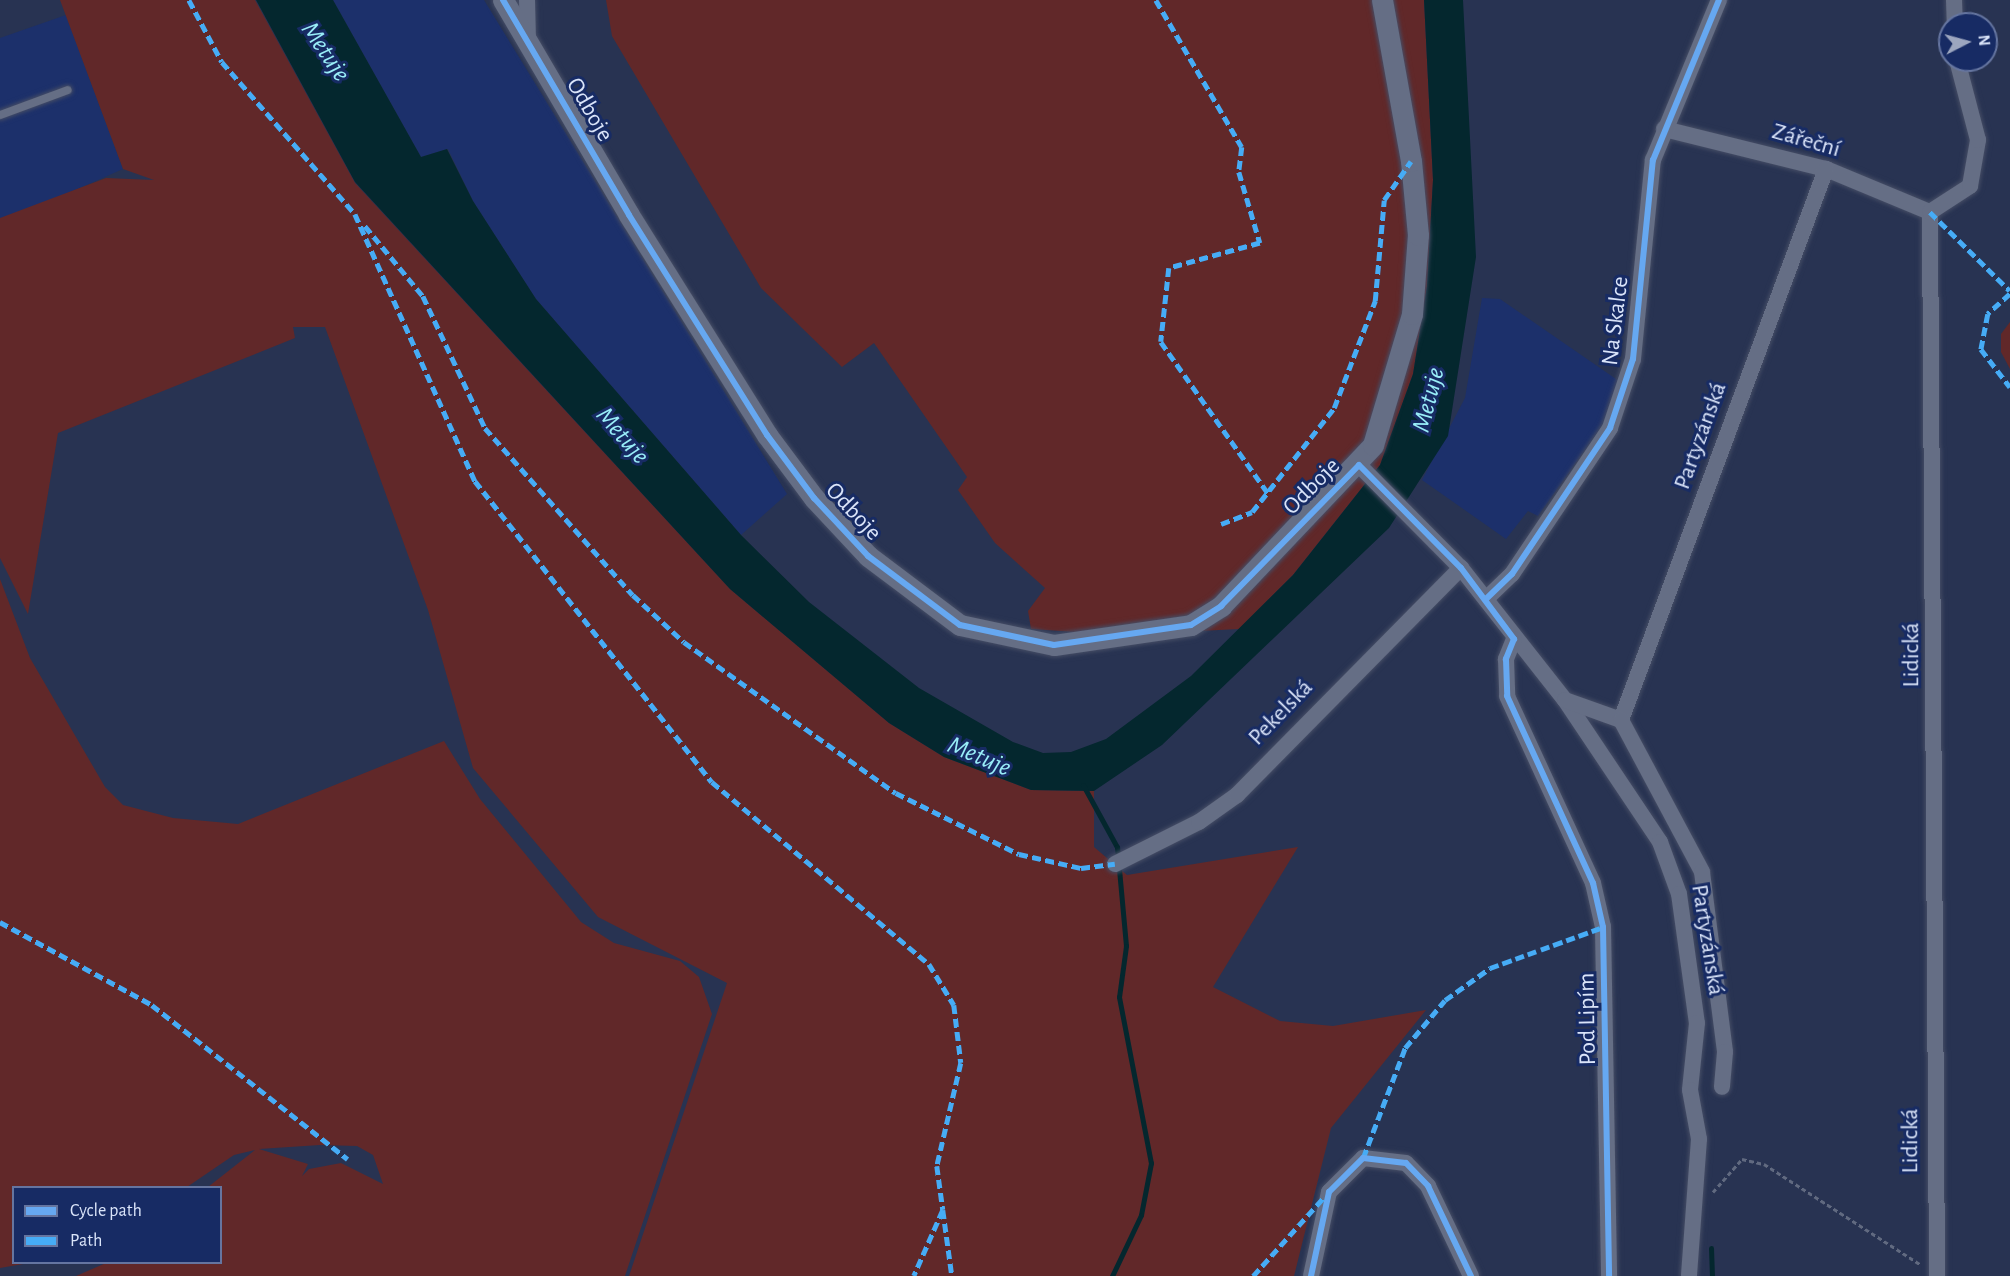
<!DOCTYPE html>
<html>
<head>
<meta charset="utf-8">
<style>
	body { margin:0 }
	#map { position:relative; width:2010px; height:1276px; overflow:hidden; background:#283352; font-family:"Alegreya Sans",sans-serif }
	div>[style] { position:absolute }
	.built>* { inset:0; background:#1c306b }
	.green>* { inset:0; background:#612829 }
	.water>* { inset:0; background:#04272e }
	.stream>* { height:5px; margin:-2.5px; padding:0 2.5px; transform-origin:2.5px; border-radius:2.5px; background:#04272e }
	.path>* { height:3px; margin-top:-1.5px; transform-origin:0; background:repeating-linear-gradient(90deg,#616a80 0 4.5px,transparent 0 7.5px) }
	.roads { filter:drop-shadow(0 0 2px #454d65) drop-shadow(0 0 2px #454d65) }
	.service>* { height:8px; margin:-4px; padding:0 4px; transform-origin:4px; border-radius:4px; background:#656e85 }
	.minor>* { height:16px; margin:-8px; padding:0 8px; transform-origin:8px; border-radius:8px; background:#656e85 }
	.tertiary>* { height:21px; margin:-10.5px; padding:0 10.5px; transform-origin:10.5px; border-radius:10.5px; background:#656e85 }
	.quiet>* { height:4.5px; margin-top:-2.25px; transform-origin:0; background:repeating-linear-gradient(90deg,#46acf6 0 9px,transparent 0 13.5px) }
	.cycleway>* { height:6px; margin:-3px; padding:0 3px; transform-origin:3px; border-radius:3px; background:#66a8f1 }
	span { translate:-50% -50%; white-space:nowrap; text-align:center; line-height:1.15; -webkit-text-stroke:6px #172b64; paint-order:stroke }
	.street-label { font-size:24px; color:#dae4f9 }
	.water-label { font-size:26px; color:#99edf8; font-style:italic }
	.legend { position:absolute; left:12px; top:1186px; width:210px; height:78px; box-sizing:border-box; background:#172b64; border:2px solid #6575a0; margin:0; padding:8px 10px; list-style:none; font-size:18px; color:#dae4f9 }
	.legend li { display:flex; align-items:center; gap:12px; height:30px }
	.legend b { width:30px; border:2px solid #6575a0 }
	.north { position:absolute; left:1938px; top:12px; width:60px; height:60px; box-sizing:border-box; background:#172b64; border:2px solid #6575a0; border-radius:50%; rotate:84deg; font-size:16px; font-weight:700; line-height:24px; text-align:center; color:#dae4f9 }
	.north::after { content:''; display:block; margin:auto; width:21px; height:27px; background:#9ca6bf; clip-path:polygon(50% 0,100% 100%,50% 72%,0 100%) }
</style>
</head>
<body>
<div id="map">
	<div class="built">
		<i style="clip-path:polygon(333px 0,484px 0,787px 494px,741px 535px,536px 299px,473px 201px,448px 149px,421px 157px)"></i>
		<i style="clip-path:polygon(66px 15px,123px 169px,0 223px,0 38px)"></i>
		<i style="clip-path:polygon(1482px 298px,1500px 299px,1629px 388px,1538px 516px,1528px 511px,1506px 539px,1422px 480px,1465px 398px)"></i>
	</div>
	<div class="green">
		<i style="clip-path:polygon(60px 0,255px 0,355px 183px,730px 589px,889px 723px,944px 757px,1031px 790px,1094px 791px,1094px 847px,1127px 875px,1298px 847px,1213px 987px,1280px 1021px,1333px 1026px,1426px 1010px,1331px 1128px,1294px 1276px,629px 1276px,727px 983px,598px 917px,473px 768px,428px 610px,325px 327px,293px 327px,295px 338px,58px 433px,28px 614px,0 558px,0 218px,106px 178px,154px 180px,123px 169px)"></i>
		<i style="clip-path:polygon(606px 0,1424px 0,1433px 180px,1427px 286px,1413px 374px,1380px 465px,1293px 575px,1239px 629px,1119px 635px,1031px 629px,1028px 611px,1045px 588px,995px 543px,958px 490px,967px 477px,874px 343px,842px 367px,761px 288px,612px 36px)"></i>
		<i style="clip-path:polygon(2010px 322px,2010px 369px,2001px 352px,2001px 334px)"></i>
		<i style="clip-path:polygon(evenodd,0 579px,30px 658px,105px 787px,123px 805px,173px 818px,238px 824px,444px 741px,480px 799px,581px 922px,614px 943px,680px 961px,699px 977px,712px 1014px,625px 1276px,76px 1276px,106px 1263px,220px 1262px,220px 1188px,208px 1187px,255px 1150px,234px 1155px,187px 1187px,14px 1188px,14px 1262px,29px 1263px,0 1268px,0 579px,320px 1145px,357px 1146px,373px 1155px,383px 1184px,341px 1163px,309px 1169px,302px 1176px,308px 1164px,259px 1149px,320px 1145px)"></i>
	</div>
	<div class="water">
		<i style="clip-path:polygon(256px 0,333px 0,421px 157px,447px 149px,473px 201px,536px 299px,741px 535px,809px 602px,919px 688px,1013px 742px,1043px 753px,1071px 752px,1106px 739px,1191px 676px,1293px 575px,1380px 465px,1413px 374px,1427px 286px,1433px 180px,1424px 0,1463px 0,1476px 257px,1448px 436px,1389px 528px,1162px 745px,1094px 791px,1031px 790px,944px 757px,889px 723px,730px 589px,355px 182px)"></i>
	</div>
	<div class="stream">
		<i style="left:1083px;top:785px;width:71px;rotate:61.3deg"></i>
		<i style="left:1117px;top:847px;width:99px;rotate:84.8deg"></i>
		<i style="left:1126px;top:946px;width:51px;rotate:97.8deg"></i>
		<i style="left:1119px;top:997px;width:169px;rotate:79.1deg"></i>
		<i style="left:1151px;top:1163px;width:53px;rotate:100.9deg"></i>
		<i style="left:1141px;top:1215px;width:68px;rotate:115.4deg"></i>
		<i style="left:1711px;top:1248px;width:28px;rotate:88deg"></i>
	</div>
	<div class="path">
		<i style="left:1713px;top:1192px;width:44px;rotate:-48.7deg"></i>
		<i style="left:1742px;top:1159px;width:23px;rotate:13deg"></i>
		<i style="left:1764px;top:1164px;width:185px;rotate:32.7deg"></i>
	</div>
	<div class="roads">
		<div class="service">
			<i style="left:0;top:115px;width:72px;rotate:-20.2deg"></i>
		</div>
		<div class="minor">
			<i style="left:527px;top:0;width:41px;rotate:88.6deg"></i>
			<i style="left:1954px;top:0;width:24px;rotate:88deg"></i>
			<i style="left:1664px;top:129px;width:167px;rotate:13.9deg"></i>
			<i style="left:1826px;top:169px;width:113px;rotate:22.5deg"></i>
			<i style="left:1359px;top:465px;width:145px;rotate:45.3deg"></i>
			<i style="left:1461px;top:568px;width:168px;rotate:51.8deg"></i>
			<i style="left:1565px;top:700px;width:171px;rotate:56.2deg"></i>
			<i style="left:1660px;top:842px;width:55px;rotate:69.9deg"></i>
			<i style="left:1679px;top:894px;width:130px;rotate:82.1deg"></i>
			<i style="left:1697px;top:1023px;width:67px;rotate:96deg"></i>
			<i style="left:1690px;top:1090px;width:50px;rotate:79.6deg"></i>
			<i style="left:1699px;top:1139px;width:137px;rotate:94.2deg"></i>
			<i style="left:1486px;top:599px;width:36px;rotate:-44deg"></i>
			<i style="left:1512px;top:574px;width:176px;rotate:-56.1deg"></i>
			<i style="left:1610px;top:428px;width:73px;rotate:-71.6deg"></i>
			<i style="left:1633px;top:359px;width:200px;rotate:-84.3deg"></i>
			<i style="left:1653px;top:160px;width:173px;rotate:-67.6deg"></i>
			<i style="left:1514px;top:639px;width:22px;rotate:112deg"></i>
			<i style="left:1506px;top:659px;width:37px;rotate:88deg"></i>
			<i style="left:1507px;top:696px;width:206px;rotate:65.3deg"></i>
			<i style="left:1593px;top:883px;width:45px;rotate:77.2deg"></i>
			<i style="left:1603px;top:927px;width:349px;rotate:89deg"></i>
			<i style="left:1565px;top:700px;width:59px;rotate:19.7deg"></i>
			<i style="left:1621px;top:720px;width:588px;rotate:-69.59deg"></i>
			<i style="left:1621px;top:720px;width:172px;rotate:61.9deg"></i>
			<i style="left:1702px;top:872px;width:181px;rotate:82.7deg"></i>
			<i style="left:1725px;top:1052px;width:35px;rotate:95deg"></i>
			<i style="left:1115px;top:864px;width:94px;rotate:-26.6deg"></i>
			<i style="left:1199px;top:822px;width:47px;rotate:-35.4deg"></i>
			<i style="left:1237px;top:795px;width:319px;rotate:-45.4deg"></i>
			<i style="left:1311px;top:1276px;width:86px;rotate:-77.9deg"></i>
			<i style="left:1329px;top:1192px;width:48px;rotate:-45deg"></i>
			<i style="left:1363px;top:1158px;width:43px;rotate:6.6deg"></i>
			<i style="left:1406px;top:1163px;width:32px;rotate:46deg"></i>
			<i style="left:1428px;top:1186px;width:100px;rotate:64.5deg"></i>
			<i style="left:1937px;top:1276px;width:1064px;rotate:-90.38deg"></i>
			<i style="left:1930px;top:212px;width:48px;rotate:-33deg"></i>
			<i style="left:1970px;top:186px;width:47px;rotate:-80.1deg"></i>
			<i style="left:1978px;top:140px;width:83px;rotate:-104.7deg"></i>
		</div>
		<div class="tertiary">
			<i style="left:503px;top:0;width:249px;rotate:59.6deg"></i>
			<i style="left:629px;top:215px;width:260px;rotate:57.9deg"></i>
			<i style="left:767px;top:435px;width:79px;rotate:53.3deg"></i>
			<i style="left:814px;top:498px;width:79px;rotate:47deg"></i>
			<i style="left:868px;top:556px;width:115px;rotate:36.9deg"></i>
			<i style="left:960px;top:625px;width:96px;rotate:12deg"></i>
			<i style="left:1054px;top:645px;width:138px;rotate:-8.3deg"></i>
			<i style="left:1191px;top:625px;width:36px;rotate:-32deg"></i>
			<i style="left:1221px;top:606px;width:221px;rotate:-46.6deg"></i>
			<i style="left:1373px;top:445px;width:137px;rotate:-73.4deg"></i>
			<i style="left:1412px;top:314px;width:79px;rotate:-85.7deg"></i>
			<i style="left:1418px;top:235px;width:74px;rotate:-95.4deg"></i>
			<i style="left:1411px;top:161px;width:164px;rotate:-100.2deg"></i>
		</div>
	</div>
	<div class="quiet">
		<i style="left:189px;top:0;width:70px;rotate:62deg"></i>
		<i style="left:222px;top:62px;width:202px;rotate:48.8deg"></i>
		<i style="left:355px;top:214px;width:293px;rotate:65.8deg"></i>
		<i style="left:475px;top:481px;width:383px;rotate:51.8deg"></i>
		<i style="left:712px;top:782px;width:283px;rotate:40deg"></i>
		<i style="left:929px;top:964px;width:48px;rotate:58.6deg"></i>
		<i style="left:954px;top:1005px;width:58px;rotate:83.1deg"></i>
		<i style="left:961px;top:1063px;width:106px;rotate:103.1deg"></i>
		<i style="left:937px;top:1166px;width:44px;rotate:82.2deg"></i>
		<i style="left:943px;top:1210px;width:72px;rotate:113.7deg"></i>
		<i style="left:1156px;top:0;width:170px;rotate:59.7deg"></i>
		<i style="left:1242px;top:147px;width:25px;rotate:97deg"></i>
		<i style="left:1239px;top:172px;width:74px;rotate:73.5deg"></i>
		<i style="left:1260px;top:243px;width:94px;rotate:164.6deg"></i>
		<i style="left:1169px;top:268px;width:74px;rotate:96.2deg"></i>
		<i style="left:1161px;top:342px;width:185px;rotate:54.7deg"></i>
		<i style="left:1930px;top:212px;width:112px;rotate:44.6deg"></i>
		<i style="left:365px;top:226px;width:91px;rotate:50.4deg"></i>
		<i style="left:423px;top:296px;width:146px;rotate:64.8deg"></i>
		<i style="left:485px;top:428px;width:223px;rotate:48.5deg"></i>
		<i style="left:633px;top:595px;width:69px;rotate:42.7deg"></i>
		<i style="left:684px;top:642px;width:260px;rotate:35.5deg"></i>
		<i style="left:896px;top:793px;width:137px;rotate:26.4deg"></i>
		<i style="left:1019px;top:854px;width:64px;rotate:12.7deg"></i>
		<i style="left:1081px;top:868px;width:34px;rotate:-7deg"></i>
		<i style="left:2010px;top:294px;width:30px;rotate:138deg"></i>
		<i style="left:1988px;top:314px;width:36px;rotate:101deg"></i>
		<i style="left:1981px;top:349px;width:48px;rotate:52.7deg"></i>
		<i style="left:1221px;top:524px;width:33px;rotate:-21deg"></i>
		<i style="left:1252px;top:512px;width:132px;rotate:-51.7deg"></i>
		<i style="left:1334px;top:408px;width:115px;rotate:-69deg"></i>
		<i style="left:1375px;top:301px;width:101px;rotate:-84.9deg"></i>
		<i style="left:1384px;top:200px;width:47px;rotate:-55.3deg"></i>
		<i style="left:0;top:922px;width:173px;rotate:28.6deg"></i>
		<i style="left:152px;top:1005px;width:249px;rotate:38.2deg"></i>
		<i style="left:1363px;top:1158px;width:118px;rotate:-69.1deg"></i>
		<i style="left:1405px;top:1048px;width:62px;rotate:-50.2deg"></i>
		<i style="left:1445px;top:1000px;width:55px;rotate:-35.4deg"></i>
		<i style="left:1490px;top:968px;width:120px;rotate:-19.9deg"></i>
		<i style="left:943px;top:1210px;width:67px;rotate:82.2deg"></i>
		<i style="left:1253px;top:1276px;width:108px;rotate:-48deg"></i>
	</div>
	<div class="cycleway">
		<i style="left:503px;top:0;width:249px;rotate:59.6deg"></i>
		<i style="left:629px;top:215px;width:260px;rotate:57.9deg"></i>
		<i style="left:767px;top:435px;width:79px;rotate:53.3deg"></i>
		<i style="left:814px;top:498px;width:79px;rotate:47deg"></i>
		<i style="left:868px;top:556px;width:115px;rotate:36.9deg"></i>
		<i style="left:960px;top:625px;width:96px;rotate:12deg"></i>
		<i style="left:1054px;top:645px;width:138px;rotate:-8.3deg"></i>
		<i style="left:1191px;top:625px;width:36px;rotate:-32deg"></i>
		<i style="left:1221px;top:606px;width:197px;rotate:-45.6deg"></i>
		<i style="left:1359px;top:465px;width:145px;rotate:45.3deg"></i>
		<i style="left:1461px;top:568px;width:89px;rotate:53.3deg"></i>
		<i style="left:1514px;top:639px;width:22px;rotate:112deg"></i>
		<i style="left:1506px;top:659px;width:37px;rotate:88deg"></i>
		<i style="left:1507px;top:696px;width:206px;rotate:65.3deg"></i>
		<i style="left:1593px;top:883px;width:45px;rotate:77.2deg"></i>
		<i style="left:1603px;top:927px;width:349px;rotate:89deg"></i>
		<i style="left:1486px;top:599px;width:36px;rotate:-44deg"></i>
		<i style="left:1512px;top:574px;width:176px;rotate:-56.1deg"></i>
		<i style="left:1610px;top:428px;width:73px;rotate:-71.6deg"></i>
		<i style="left:1633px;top:359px;width:200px;rotate:-84.3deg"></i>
		<i style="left:1653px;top:160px;width:173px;rotate:-67.6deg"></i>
		<i style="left:1311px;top:1276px;width:86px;rotate:-77.9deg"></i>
		<i style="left:1329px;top:1192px;width:48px;rotate:-45deg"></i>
		<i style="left:1363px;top:1158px;width:43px;rotate:6.6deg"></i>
		<i style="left:1406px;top:1163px;width:32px;rotate:46deg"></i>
		<i style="left:1428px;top:1186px;width:100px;rotate:64.5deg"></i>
	</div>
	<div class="street-label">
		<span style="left:589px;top:110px;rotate:60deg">Odboje</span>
		<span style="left:1806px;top:141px;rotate:16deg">Zářeční</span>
		<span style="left:1616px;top:321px;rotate:-83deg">Na Skalce</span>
		<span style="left:1701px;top:436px;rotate:-70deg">Partyzánská</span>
		<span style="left:1312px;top:487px;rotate:-45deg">Odboje</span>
		<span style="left:853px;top:512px;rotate:47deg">Odboje</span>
		<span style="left:1912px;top:655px;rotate:-90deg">Lidická</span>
		<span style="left:1281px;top:713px;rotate:-46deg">Pekelská</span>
		<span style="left:1707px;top:940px;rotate:81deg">Partyzánská</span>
		<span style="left:1588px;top:1019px;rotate:-91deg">Pod Lipím</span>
		<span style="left:1911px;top:1141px;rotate:-90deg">Lidická</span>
	</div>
	<div class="water-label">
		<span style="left:325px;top:52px;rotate:56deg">Metuje</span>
		<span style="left:1429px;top:400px;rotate:-76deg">Metuje</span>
		<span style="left:622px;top:436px;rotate:49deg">Metuje</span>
		<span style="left:979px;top:757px;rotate:23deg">Metuje</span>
	</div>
	<ul class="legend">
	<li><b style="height:8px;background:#66a8f1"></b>Cycle path</li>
	<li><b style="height:8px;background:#46acf6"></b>Path</li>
	</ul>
	<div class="north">N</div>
</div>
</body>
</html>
